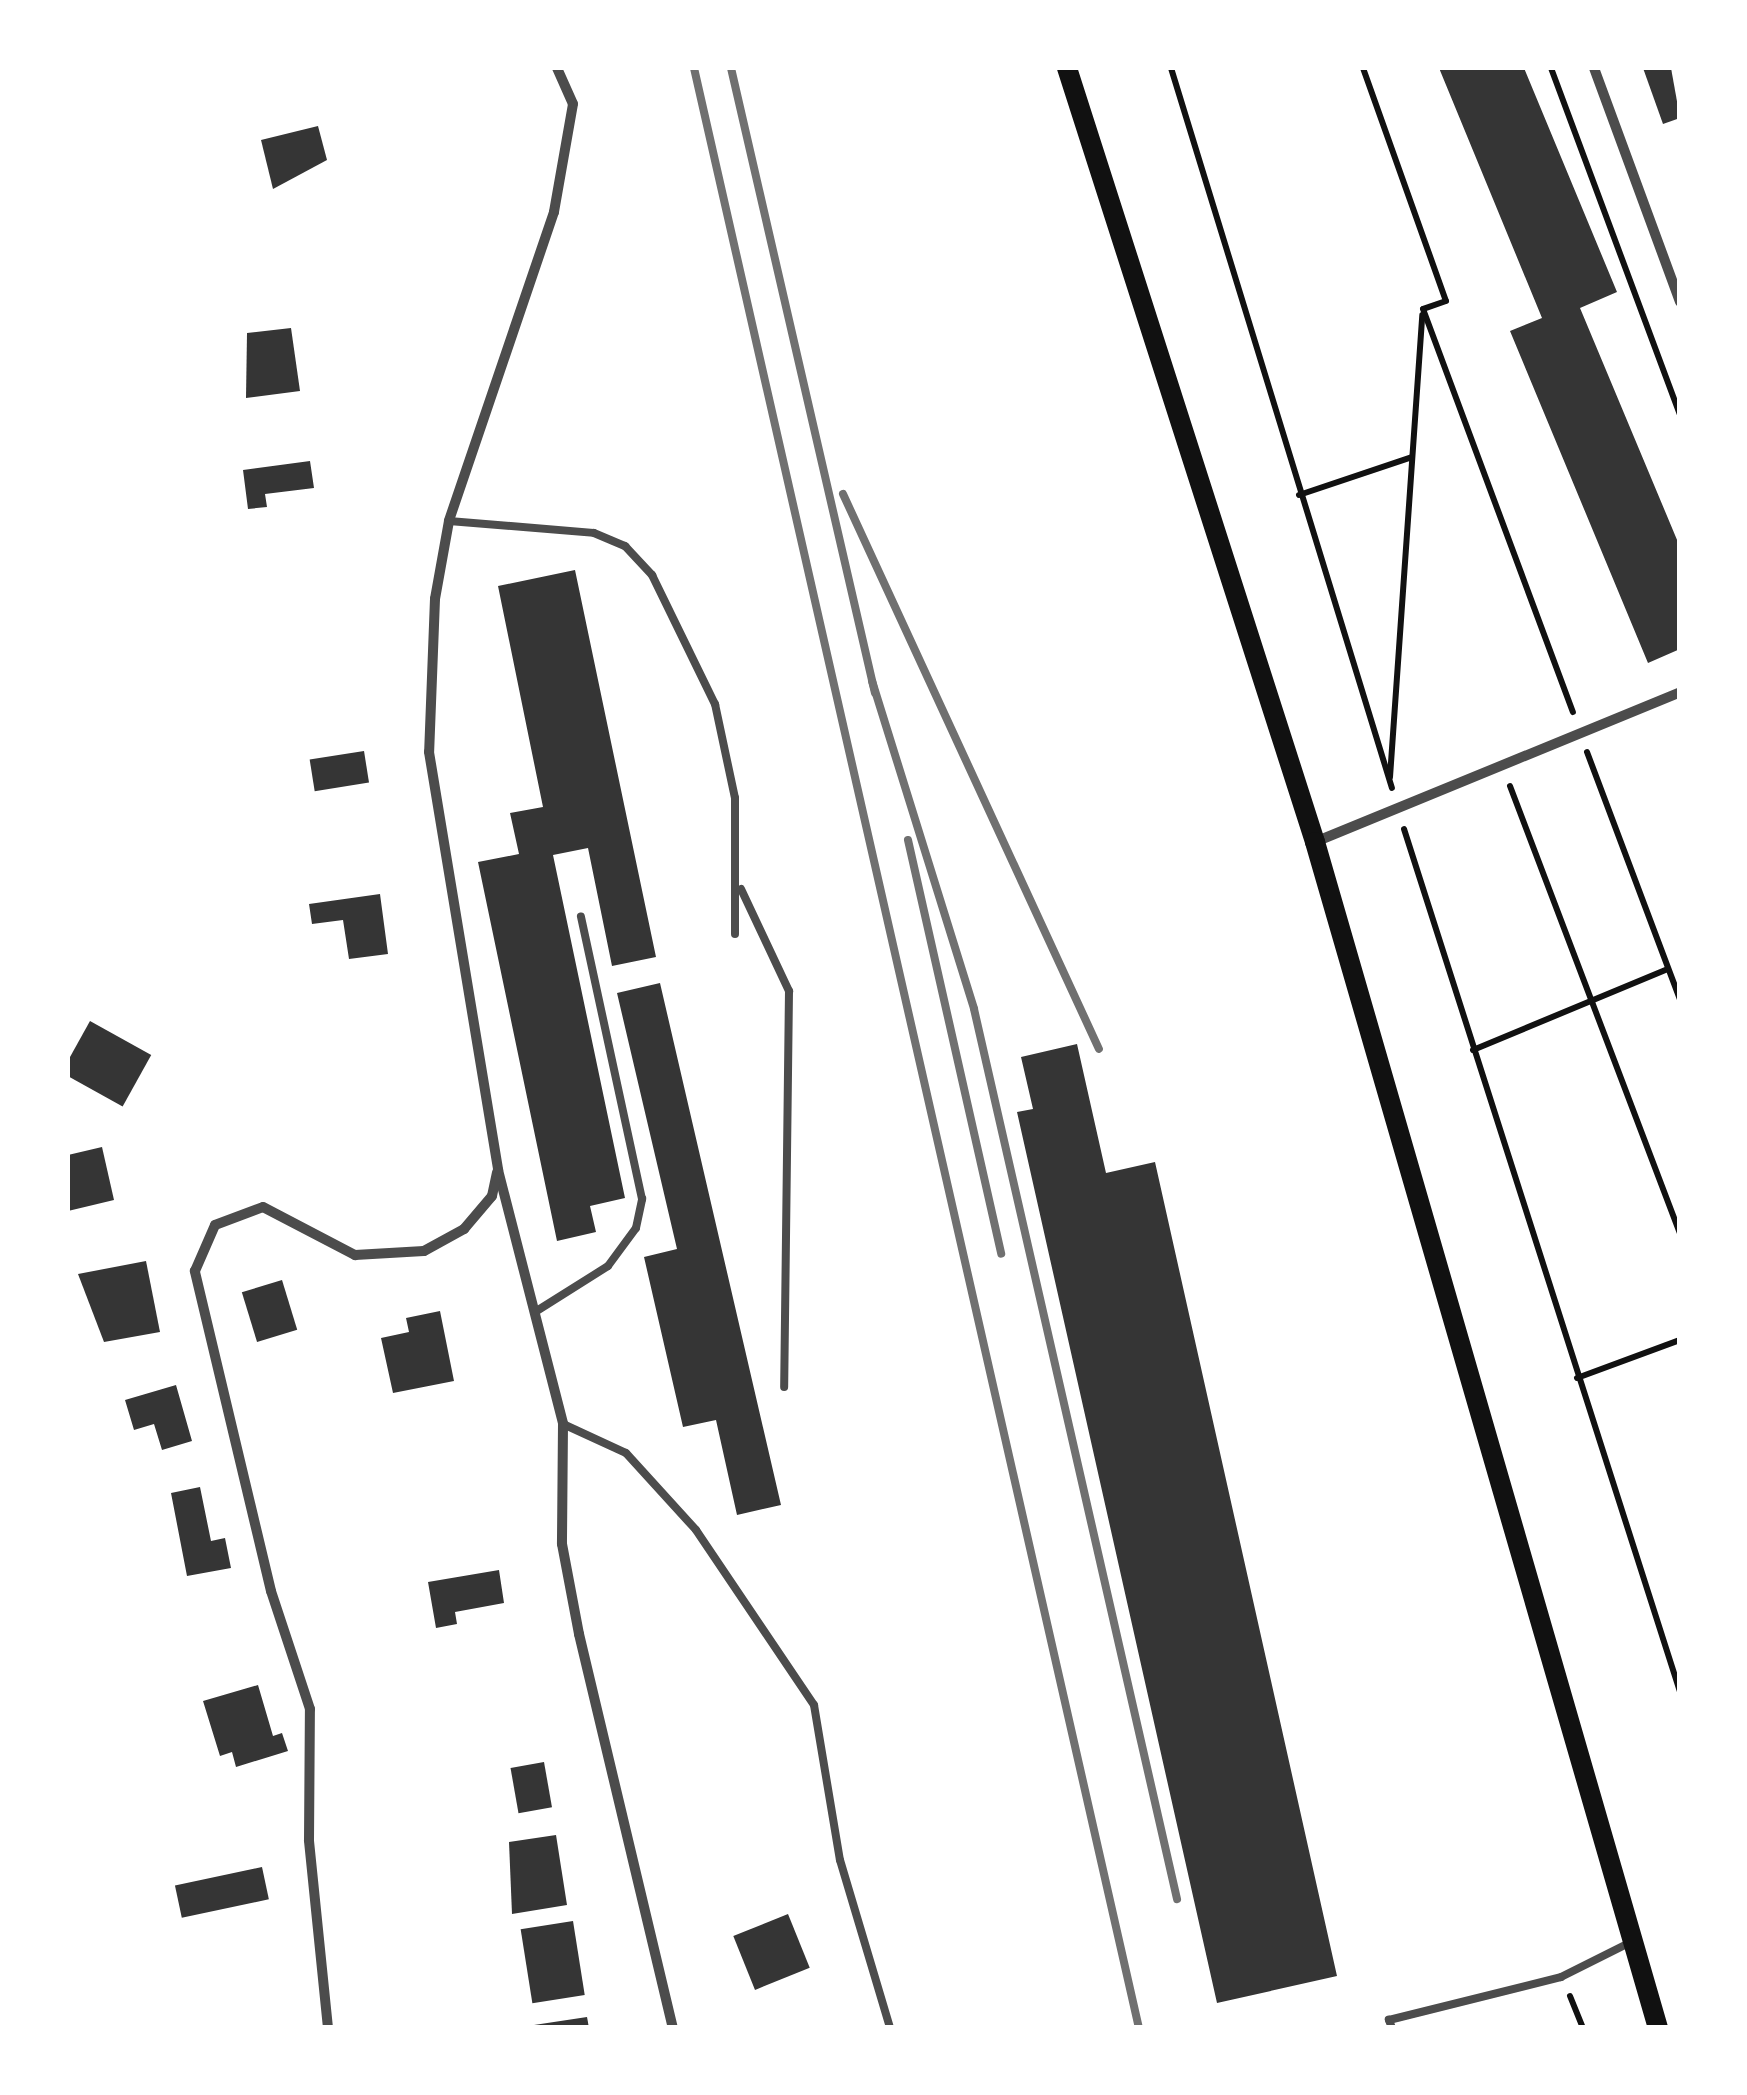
<!DOCTYPE html>
<html>
<head>
<meta charset="utf-8">
<style>
	body { margin:0 }
	#map { position:relative; width:1747px; height:2095px; overflow:hidden; background:#fff; font-family:Raleway,sans-serif }
	div>[style] { position:absolute }
	.building>* { inset:0; background:#353535; transform-origin:0 0 }
	.path>* { height:6px; margin:-3px; padding:0 3px; transform-origin:3px; border-radius:3px; background:#111 }
	.service>* { height:8px; margin:-4px; padding:0 4px; transform-origin:4px; border-radius:4px; background:#4c4c4c }
	.minor>* { height:10px; margin:-5px; padding:0 5px; transform-origin:5px; border-radius:5px; background:#4c4c4c }
	.secondary>* { height:20px; margin:-10px; padding:0 10px; transform-origin:10px; border-radius:10px; background:#111 }
	.rail>* { height:8px; margin:-4px; padding:0 4px; transform-origin:4px; border-radius:4px; background:#707070 }
	span { translate:-50% -50%; white-space:nowrap; text-align:center; line-height:1.15; -webkit-text-stroke:10px #fff; paint-order:stroke }
	.frame { position:absolute; inset:0; border:70px solid #fff; pointer-events:none }
</style>
</head>
<body>
<div id="map">
	<div class="building">
		<i style="clip-path:polygon(1439px 68px,1524px 68px,1617px 292px,1580px 308px,1680px 547px,1680px 649px,1648px 663px,1510px 331px,1542px 318px)"></i>
		<i style="clip-path:polygon(1643px 68px,1671px 68px,1680px 118px,1663px 124px)"></i>
		<i style="clip-path:polygon(318px 126px,327px 160px,273px 189px,261px 140px)"></i>
		<i style="clip-path:polygon(291px 328px,300px 391px,246px 398px,247px 333px)"></i>
		<i style="clip-path:polygon(310px 461px,314px 488px,265px 494px,267px 507px,248px 509px,243px 470px)"></i>
		<i style="clip-path:polygon(575px 570px,656px 957px,612px 966px,588px 848px,553px 855px,625px 1198px,590px 1206px,596px 1232px,557px 1241px,478px 862px,519px 854px,510px 813px,543px 807px,498px 586px)"></i>
		<i style="left:364px;top:751px;width:32px;height:55px;rotate:81deg"></i>
		<i style="clip-path:polygon(380px 894px,388px 954px,349px 959px,343px 920px,312px 924px,309px 904px)"></i>
		<i style="clip-path:polygon(660px 983px,781px 1505px,737px 1515px,716px 1420px,683px 1427px,644px 1257px,677px 1249px,617px 993px)"></i>
		<i style="left:90px;top:1021px;width:70px;height:59px;rotate:29deg"></i>
		<i style="clip-path:polygon(1077px 1044px,1106px 1173px,1155px 1162px,1337px 1976px,1217px 2003px,1017px 1112px,1033px 1109px,1021px 1057px)"></i>
		<i style="clip-path:polygon(102px 1147px,114px 1200px,68px 1211px,68px 1155px)"></i>
		<i style="clip-path:polygon(146px 1261px,160px 1332px,104px 1342px,78px 1274px)"></i>
		<i style="left:282px;top:1280px;width:52px;height:42px;rotate:73deg"></i>
		<i style="clip-path:polygon(440px 1311px,454px 1381px,393px 1393px,381px 1338px,409px 1332px,406px 1318px)"></i>
		<i style="clip-path:polygon(176px 1385px,192px 1441px,162px 1450px,154px 1424px,134px 1430px,125px 1400px)"></i>
		<i style="clip-path:polygon(200px 1487px,211px 1541px,225px 1538px,231px 1568px,187px 1576px,171px 1493px)"></i>
		<i style="clip-path:polygon(499px 1570px,504px 1603px,455px 1612px,457px 1624px,436px 1628px,428px 1582px)"></i>
		<i style="clip-path:polygon(258px 1685px,273px 1736px,282px 1733px,288px 1751px,236px 1767px,232px 1752px,220px 1756px,203px 1701px)"></i>
		<i style="left:544px;top:1762px;width:46px;height:34px;rotate:80deg"></i>
		<i style="clip-path:polygon(556px 1835px,567px 1905px,512px 1914px,509px 1842px)"></i>
		<i style="left:262px;top:1867px;width:33px;height:89px;rotate:78deg"></i>
		<i style="left:788px;top:1914px;width:58px;height:59px;rotate:68deg"></i>
		<i style="left:573px;top:1921px;width:75px;height:53px;rotate:81deg"></i>
		<i style="clip-path:polygon(587px 2017px,589px 2028px,534px 2028px,534px 2025px)"></i>
	</div>
	<div class="path">
		<i style="left:1171px;top:68px;width:753px;rotate:72.94deg"></i>
		<i style="left:1363px;top:68px;width:247px;rotate:70.4deg"></i>
		<i style="left:1446px;top:301px;width:24px;rotate:161deg"></i>
		<i style="left:1423px;top:309px;width:430px;rotate:69.6deg"></i>
		<i style="left:1551px;top:68px;width:370px;rotate:69.6deg"></i>
		<i style="left:1299px;top:495px;width:119px;rotate:-18.6deg"></i>
		<i style="left:1587px;top:752px;width:264px;rotate:69.4deg"></i>
		<i style="left:1390px;top:777px;width:463px;rotate:-86deg"></i>
		<i style="left:1510px;top:786px;width:479px;rotate:69.2deg"></i>
		<i style="left:1404px;top:829px;width:906px;rotate:72.26deg"></i>
		<i style="left:1473px;top:1050px;width:211px;rotate:-22.6deg"></i>
		<i style="left:1577px;top:1378px;width:110px;rotate:-20.3deg"></i>
		<i style="left:1570px;top:1996px;width:35px;rotate:68deg"></i>
	</div>
	<div class="service">
		<i style="left:449px;top:521px;width:145px;rotate:4.7deg"></i>
		<i style="left:594px;top:533px;width:34px;rotate:23deg"></i>
		<i style="left:625px;top:546px;width:40px;rotate:47deg"></i>
		<i style="left:652px;top:575px;width:144px;rotate:64deg"></i>
		<i style="left:715px;top:704px;width:96px;rotate:78deg"></i>
		<i style="left:735px;top:798px;width:136px;rotate:90deg"></i>
		<i style="left:741px;top:889px;width:113px;rotate:64.8deg"></i>
		<i style="left:789px;top:991px;width:396px;rotate:90.7deg"></i>
		<i style="left:535px;top:1312px;width:86px;rotate:-32.2deg"></i>
		<i style="left:608px;top:1266px;width:47px;rotate:-53.6deg"></i>
		<i style="left:636px;top:1228px;width:30px;rotate:-78deg"></i>
		<i style="left:642px;top:1199px;width:289px;rotate:-102.2deg"></i>
		<i style="left:563px;top:1424px;width:69px;rotate:24.7deg"></i>
		<i style="left:626px;top:1453px;width:104px;rotate:47.7deg"></i>
		<i style="left:696px;top:1530px;width:211px;rotate:56deg"></i>
		<i style="left:814px;top:1705px;width:157px;rotate:80.5deg"></i>
		<i style="left:840px;top:1860px;width:175px;rotate:73.4deg"></i>
		<i style="left:1392px;top:2028px;width:9px;rotate:-111deg"></i>
		<i style="left:1389px;top:2020px;width:177px;rotate:-14deg"></i>
		<i style="left:1561px;top:1977px;width:76px;rotate:-26.6deg"></i>
	</div>
	<div class="minor">
		<i style="left:557px;top:68px;width:39px;rotate:66deg"></i>
		<i style="left:573px;top:104px;width:110px;rotate:100deg"></i>
		<i style="left:554px;top:212px;width:326px;rotate:108.8deg"></i>
		<i style="left:449px;top:521px;width:79px;rotate:100.2deg"></i>
		<i style="left:435px;top:599px;width:153px;rotate:92.2deg"></i>
		<i style="left:429px;top:752px;width:424px;rotate:80.6deg"></i>
		<i style="left:498px;top:1170px;width:262px;rotate:75.6deg"></i>
		<i style="left:563px;top:1424px;width:120px;rotate:90.5deg"></i>
		<i style="left:562px;top:1544px;width:92px;rotate:79.3deg"></i>
		<i style="left:579px;top:1634px;width:405px;rotate:76.6deg"></i>
		<i style="left:1594px;top:68px;width:249px;rotate:69.8deg"></i>
		<i style="left:1315px;top:842px;width:395px;rotate:-22.3deg"></i>
		<i style="left:328px;top:2028px;width:189px;rotate:-95.8deg"></i>
		<i style="left:309px;top:1840px;width:131px;rotate:-89.6deg"></i>
		<i style="left:310px;top:1709px;width:124px;rotate:-108.3deg"></i>
		<i style="left:271px;top:1591px;width:329px;rotate:-103.4deg"></i>
		<i style="left:195px;top:1271px;width:50px;rotate:-66.5deg"></i>
		<i style="left:215px;top:1225px;width:51px;rotate:-20.6deg"></i>
		<i style="left:263px;top:1207px;width:104px;rotate:27.6deg"></i>
		<i style="left:355px;top:1255px;width:69px;rotate:-3.3deg"></i>
		<i style="left:424px;top:1251px;width:46px;rotate:-28.8deg"></i>
		<i style="left:464px;top:1229px;width:43px;rotate:-49.7deg"></i>
		<i style="left:492px;top:1196px;width:24px;rotate:-78deg"></i>
	</div>
	<div class="secondary">
		<i style="left:1067px;top:68px;width:813px;rotate:72.23deg"></i>
		<i style="left:1315px;top:842px;width:1235px;rotate:73.87deg"></i>
	</div>
	<div class="rail">
		<i style="left:694px;top:68px;width:2010px;rotate:77.21deg"></i>
		<i style="left:731px;top:68px;width:641px;rotate:77.03deg"></i>
		<i style="left:843px;top:494px;width:611px;rotate:65.24deg"></i>
		<i style="left:872px;top:681px;width:343px;rotate:72.7deg"></i>
		<i style="left:974px;top:1009px;width:913px;rotate:77.15deg"></i>
		<i style="left:908px;top:840px;width:424px;rotate:77.3deg"></i>
	</div>
	<div class="frame"></div>
</div>
</body>
</html>
